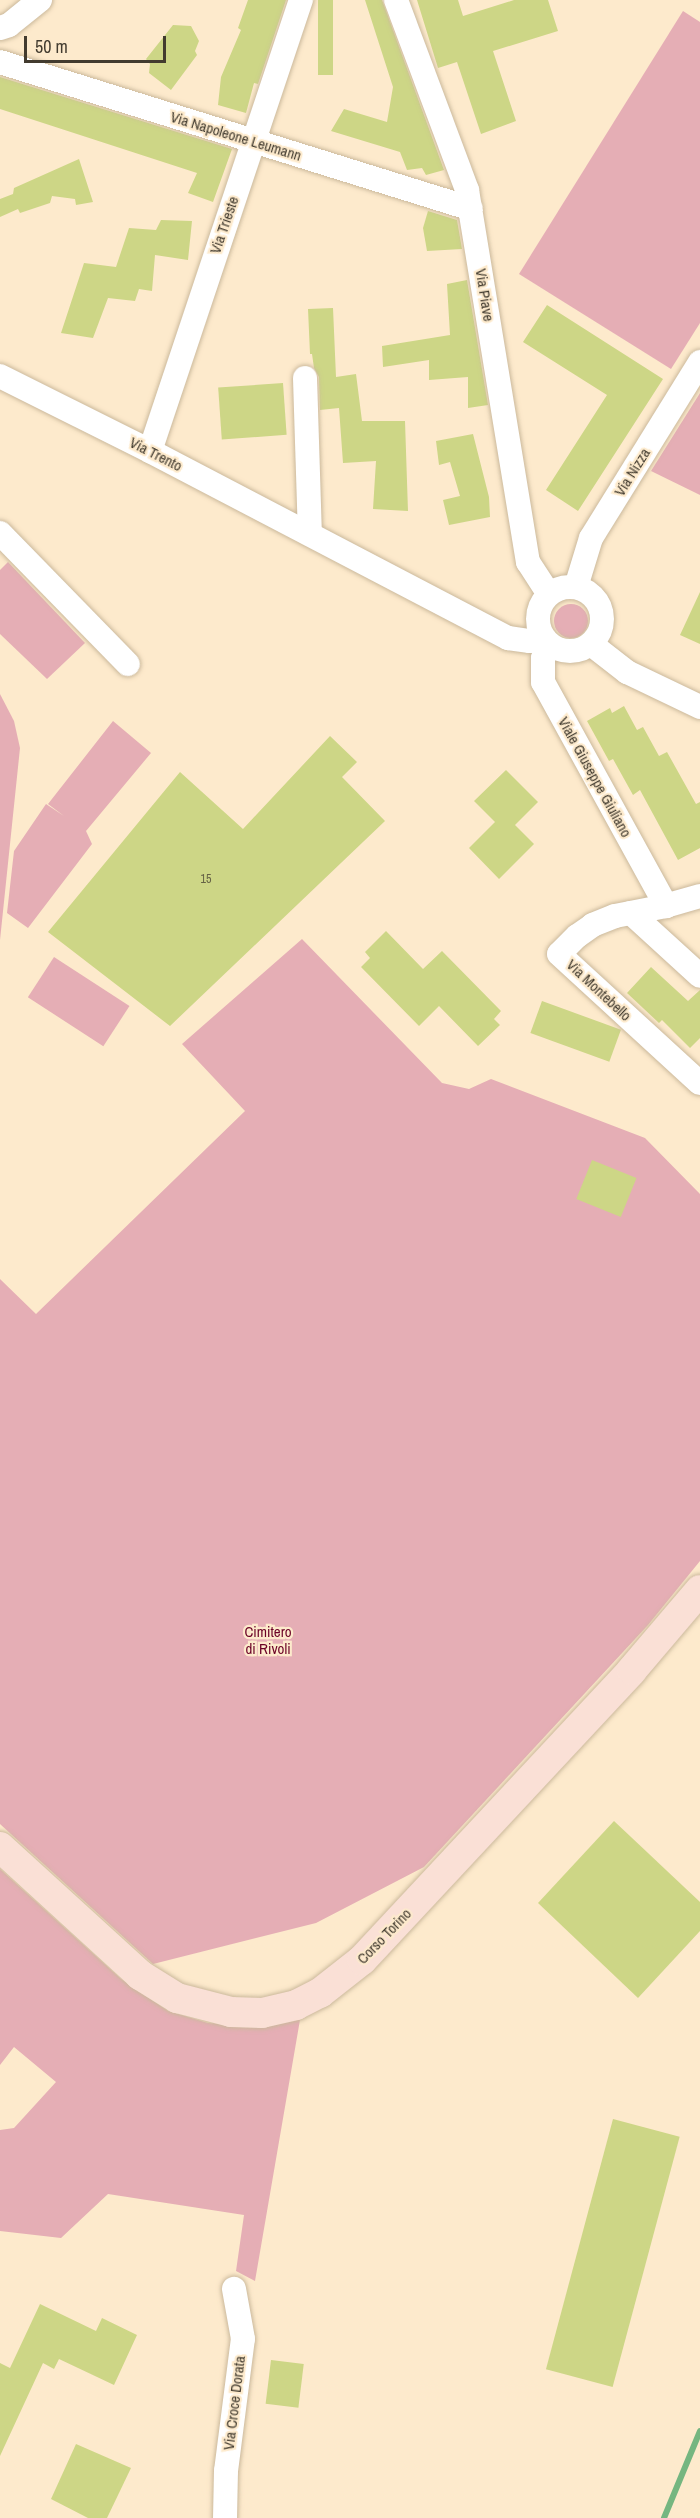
<!DOCTYPE html>
<html>
<head>
<meta charset="utf-8">
<style>
	body { margin:0 }
	#map { position:relative; width:700px; height:2518px; overflow:hidden; background:#fdeacc; font-family:"Archivo Narrow",sans-serif }
	div>[style] { position:absolute }
	.green>* { inset:0; background:#e5aeb5; transform-origin:0 0 }
	.round { border-radius:50% }
	.stream>* { height:6px; margin:-3px; padding:0 3px; transform-origin:3px; border-radius:3px; background:#75b680 }
	.building>* { inset:0; background:#cdd686; transform-origin:0 0 }
	.roads { filter:drop-shadow(0 0 2px #cbb99c) drop-shadow(0 0 2px #cbb99c) }
	.minor>* { height:24px; margin:-12px; padding:0 12px; transform-origin:12px; border-radius:12px; background:#fff }
	.minor>.ring { margin:-12px; padding:0; box-sizing:content-box; background:none; border:24px solid #fff; border-radius:50% }
	.major>* { height:30px; margin:-15px; padding:0 15px; transform-origin:15px; border-radius:15px; background:#fae0d6 }
	span { translate:-50% -50%; white-space:nowrap; text-align:center; line-height:1.15; -webkit-text-stroke:4.5px #fdeacc; paint-order:stroke }
	.number-label { font-size:12px; color:#656245 }
	.number-label span { -webkit-text-stroke-width:0 }
	.street-label { font-size:15px; color:#423b2f }
	.park-label { font-size:15px; color:#6b0226 }
	.scale { position:absolute; left:24px; top:36px; width:142px; height:27px; box-sizing:border-box; border:3px solid #423b2f; border-top:0; padding-left:8px; font-size:18px; line-height:21px; white-space:nowrap; color:#423b2f; -webkit-text-stroke:4px #fdeacc; paint-order:stroke }
</style>
</head>
<body>
<div id="map">
	<div class="green">
		<i style="clip-path:polygon(683px 11px,700px 22px,700px 323px,671px 369px,519px 274px)"></i>
		<i style="clip-path:polygon(700px 393px,700px 495px,651px 471px)"></i>
		<i style="clip-path:polygon(8px 562px,85px 643px,47px 679px,0 634px,0 570px)"></i>
		<i class="round" style="left:554px;top:604px;width:34px;height:34px"></i>
		<i style="clip-path:polygon(0 694px,14px 721px,20px 748px,0 940px)"></i>
		<i style="clip-path:polygon(113px 721px,151px 753px,86px 831px,92px 844px,28px 928px,7px 913px,14px 851px,46px 804px,64px 816px,48px 804px)"></i>
		<i style="clip-path:polygon(302px 939px,442px 1083px,469px 1089px,491px 1079px,645px 1138px,700px 1194px,700px 1561px,648px 1625px,424px 1867px,316px 1923px,153px 1964px,0 1824px,0 1279px,36px 1314px,245px 1111px,182px 1044px)"></i>
		<i style="left:54px;top:957px;width:90px;height:48px;rotate:33deg"></i>
		<i style="clip-path:polygon(0 1869px,121px 1979px,168px 2011px,208px 2023px,239px 2025px,301px 2014px,255px 2281px,236px 2271px,244px 2215px,108px 2194px,61px 2238px,0 2231px,0 2130px,14px 2128px,56px 2082px,14px 2047px,0 2065px)"></i>
	</div>
	<div class="stream">
		<i style="left:664px;top:2518px;width:94px;rotate:-67.5deg"></i>
	</div>
	<div class="building">
		<i style="clip-path:polygon(248px 0,286px 0,258px 84px,254px 83px,246px 113px,218px 105px,221px 77px,241px 30px,238px 28px)"></i>
		<i style="left:318px;top:0;width:15px;height:75px"></i>
		<i style="clip-path:polygon(365px 0,382px 0,444px 170px,426px 175px,422px 168px,407px 170px,400px 152px,331px 131px,344px 109px,387px 122px,393px 87px)"></i>
		<i style="clip-path:polygon(417px 0,458px 0,463px 16px,514px 0,548px 0,558px 31px,493px 51px,516px 121px,481px 134px,457px 62px,438px 68px)"></i>
		<i style="clip-path:polygon(173px 25px,191px 26px,199px 41px,195px 51px,197px 55px,171px 90px,149px 73px,150px 64px,146px 59px)"></i>
		<i style="clip-path:polygon(0 77px,232px 149px,213px 202px,188px 193px,197px 173px,0 109px)"></i>
		<i style="clip-path:polygon(79px 159px,93px 202px,76px 205px,75px 199px,52px 196px,50px 203px,20px 213px,18px 209px,0 217px,0 199px,13px 194px,14px 188px)"></i>
		<i style="clip-path:polygon(428px 211px,457px 220px,462px 249px,427px 251px,423px 228px)"></i>
		<i style="clip-path:polygon(161px 220px,192px 221px,188px 260px,155px 255px,152px 291px,139px 289px,135px 301px,108px 298px,93px 338px,61px 333px,84px 263px,116px 267px,129px 228px,156px 230px)"></i>
		<i style="clip-path:polygon(467px 280px,488px 405px,468px 408px,468px 377px,429px 380px,429px 360px,383px 367px,382px 346px,450px 335px,447px 284px)"></i>
		<i style="clip-path:polygon(547px 305px,663px 379px,578px 511px,546px 490px,607px 395px,523px 342px)"></i>
		<i style="clip-path:polygon(333px 308px,336px 377px,356px 374px,362px 421px,405px 421px,408px 511px,373px 509px,376px 461px,343px 463px,339px 408px,320px 410px,319px 377px,314px 368px,312px 354px,310px 354px,308px 309px)"></i>
		<i style="left:283px;top:383px;width:52px;height:65px;rotate:86deg"></i>
		<i style="clip-path:polygon(473px 434px,489px 497px,490px 517px,449px 525px,443px 500px,460px 496px,450px 462px,439px 465px,436px 441px)"></i>
		<i style="clip-path:polygon(700px 592px,700px 644px,680px 635px)"></i>
		<i style="clip-path:polygon(624px 706px,637px 730px,643px 727px,659px 756px,667px 752px,696px 804px,700px 802px,700px 848px,678px 860px,640px 790px,633px 795px,613px 759px,609px 761px,587px 721px,610px 708px,612px 713px)"></i>
		<i style="clip-path:polygon(330px 736px,357px 762px,342px 777px,385px 821px,170px 1026px,48px 932px,180px 772px,243px 829px)"></i>
		<i style="clip-path:polygon(506px 770px,538px 802px,515px 825px,534px 844px,499px 879px,469px 848px,495px 822px,474px 801px)"></i>
		<i style="clip-path:polygon(386px 931px,423px 969px,442px 951px,501px 1011px,494px 1019px,500px 1025px,478px 1046px,439px 1006px,419px 1026px,361px 967px,370px 958px,365px 952px)"></i>
		<i style="clip-path:polygon(651px 967px,688px 1001px,700px 990px,700px 1038px,690px 1048px,662px 1020px,659px 1023px,627px 993px)"></i>
		<i style="left:542px;top:1001px;width:84px;height:34px;rotate:20deg"></i>
		<i style="left:592px;top:1160px;width:48px;height:42px;rotate:22deg"></i>
		<i style="clip-path:polygon(614px 1821px,700px 1902px,700px 1931px,638px 1998px,538px 1903px)"></i>
		<i style="left:613px;top:2119px;width:69px;height:259px;rotate:15deg"></i>
		<i style="clip-path:polygon(40px 2304px,96px 2331px,102px 2318px,137px 2335px,114px 2385px,59px 2359px,54px 2369px,43px 2363px,0 2456px,0 2363px,10px 2368px)"></i>
		<i style="left:271px;top:2360px;width:33px;height:44px;rotate:7deg"></i>
		<i style="clip-path:polygon(76px 2444px,131px 2468px,107px 2518px,88px 2518px,51px 2499px)"></i>
	</div>
	<div class="roads">
		<div class="minor">
			<i style="left:396px;top:0;width:203px;rotate:69.5deg"></i>
			<i style="left:467px;top:190px;width:377px;rotate:80.7deg"></i>
			<i style="left:528px;top:562px;width:38px;rotate:57deg"></i>
			<i style="left:0;top:28px;width:9px;rotate:-18deg"></i>
			<i style="left:9px;top:25px;width:40px;rotate:-39deg"></i>
			<i style="left:0;top:62px;width:493px;rotate:17.3deg"></i>
			<i style="left:0;top:376px;width:168px;rotate:26.6deg"></i>
			<i style="left:150px;top:451px;width:404px;rotate:27.6deg"></i>
			<i style="left:508px;top:638px;width:22px;rotate:8deg"></i>
			<i style="left:530px;top:641px;width:13px;rotate:-13deg"></i>
			<i style="left:305px;top:378px;width:156px;rotate:88.2deg"></i>
			<i style="left:150px;top:451px;width:476px;rotate:-71.5deg"></i>
			<i style="left:0;top:533px;width:183px;rotate:45.7deg"></i>
			<i class="ring" style="left:538px;top:587px;width:40px;height:40px"></i>
			<i style="left:576px;top:587px;width:51px;rotate:-73deg"></i>
			<i style="left:591px;top:538px;width:207px;rotate:-58.2deg"></i>
			<i style="left:549px;top:644px;width:15px;rotate:113deg"></i>
			<i style="left:543px;top:658px;width:24px;rotate:90deg"></i>
			<i style="left:543px;top:682px;width:256px;rotate:61.2deg"></i>
			<i style="left:591px;top:644px;width:46px;rotate:37.9deg"></i>
			<i style="left:627px;top:672px;width:81px;rotate:25.6deg"></i>
			<i style="left:700px;top:896px;width:35px;rotate:164deg"></i>
			<i style="left:666px;top:906px;width:52px;rotate:168.9deg"></i>
			<i style="left:615px;top:916px;width:24px;rotate:158deg"></i>
			<i style="left:593px;top:925px;width:19px;rotate:145deg"></i>
			<i style="left:577px;top:936px;width:25px;rotate:135deg"></i>
			<i style="left:559px;top:954px;width:191px;rotate:42.5deg"></i>
			<i style="left:631px;top:913px;width:93px;rotate:42.4deg"></i>
			<i style="left:225px;top:2518px;width:47px;rotate:-88.8deg"></i>
			<i style="left:226px;top:2471px;width:133px;rotate:-82.7deg"></i>
			<i style="left:243px;top:2339px;width:51px;rotate:-100.2deg"></i>
		</div>
		<div class="major">
			<i style="left:0;top:1847px;width:190px;rotate:42.4deg"></i>
			<i style="left:140px;top:1975px;width:44px;rotate:31.9deg"></i>
			<i style="left:177px;top:1998px;width:56px;rotate:14.5deg"></i>
			<i style="left:231px;top:2012px;width:31px;rotate:2deg"></i>
			<i style="left:262px;top:2013px;width:35px;rotate:-13deg"></i>
			<i style="left:296px;top:2005px;width:27px;rotate:-27deg"></i>
			<i style="left:320px;top:1993px;width:53px;rotate:-38.2deg"></i>
			<i style="left:362px;top:1960px;width:396px;rotate:-47deg"></i>
			<i style="left:632px;top:1670px;width:105px;rotate:-49.6deg"></i>
		</div>
	</div>
	<div class="number-label">
		<span style="left:206px;top:880px">15</span>
	</div>
	<div class="street-label">
		<span style="left:236px;top:136px;rotate:17deg">Via Napoleone Leumann</span>
		<span style="left:224px;top:225px;rotate:-71deg">Via Trieste</span>
		<span style="left:485px;top:295px;rotate:81deg">Via Piave</span>
		<span style="left:156px;top:454px;rotate:27deg">Via Trento</span>
		<span style="left:632px;top:472px;rotate:-58deg">Via Nizza</span>
		<span style="left:595px;top:777px;rotate:61deg">Viale Giuseppe Giuliano</span>
		<span style="left:599px;top:990px;rotate:43deg">Via Montebello</span>
		<span style="left:384px;top:1936px;rotate:-46deg">Corso Torino</span>
		<span style="left:234px;top:2403px;rotate:-83deg">Via Croce Dorata</span>
	</div>
	<div class="park-label">
		<span style="left:268px;top:1640px">Cimitero<br>di Rivoli</span>
	</div>
	<div class="scale">50 m</div>
</div>
</body>
</html>
